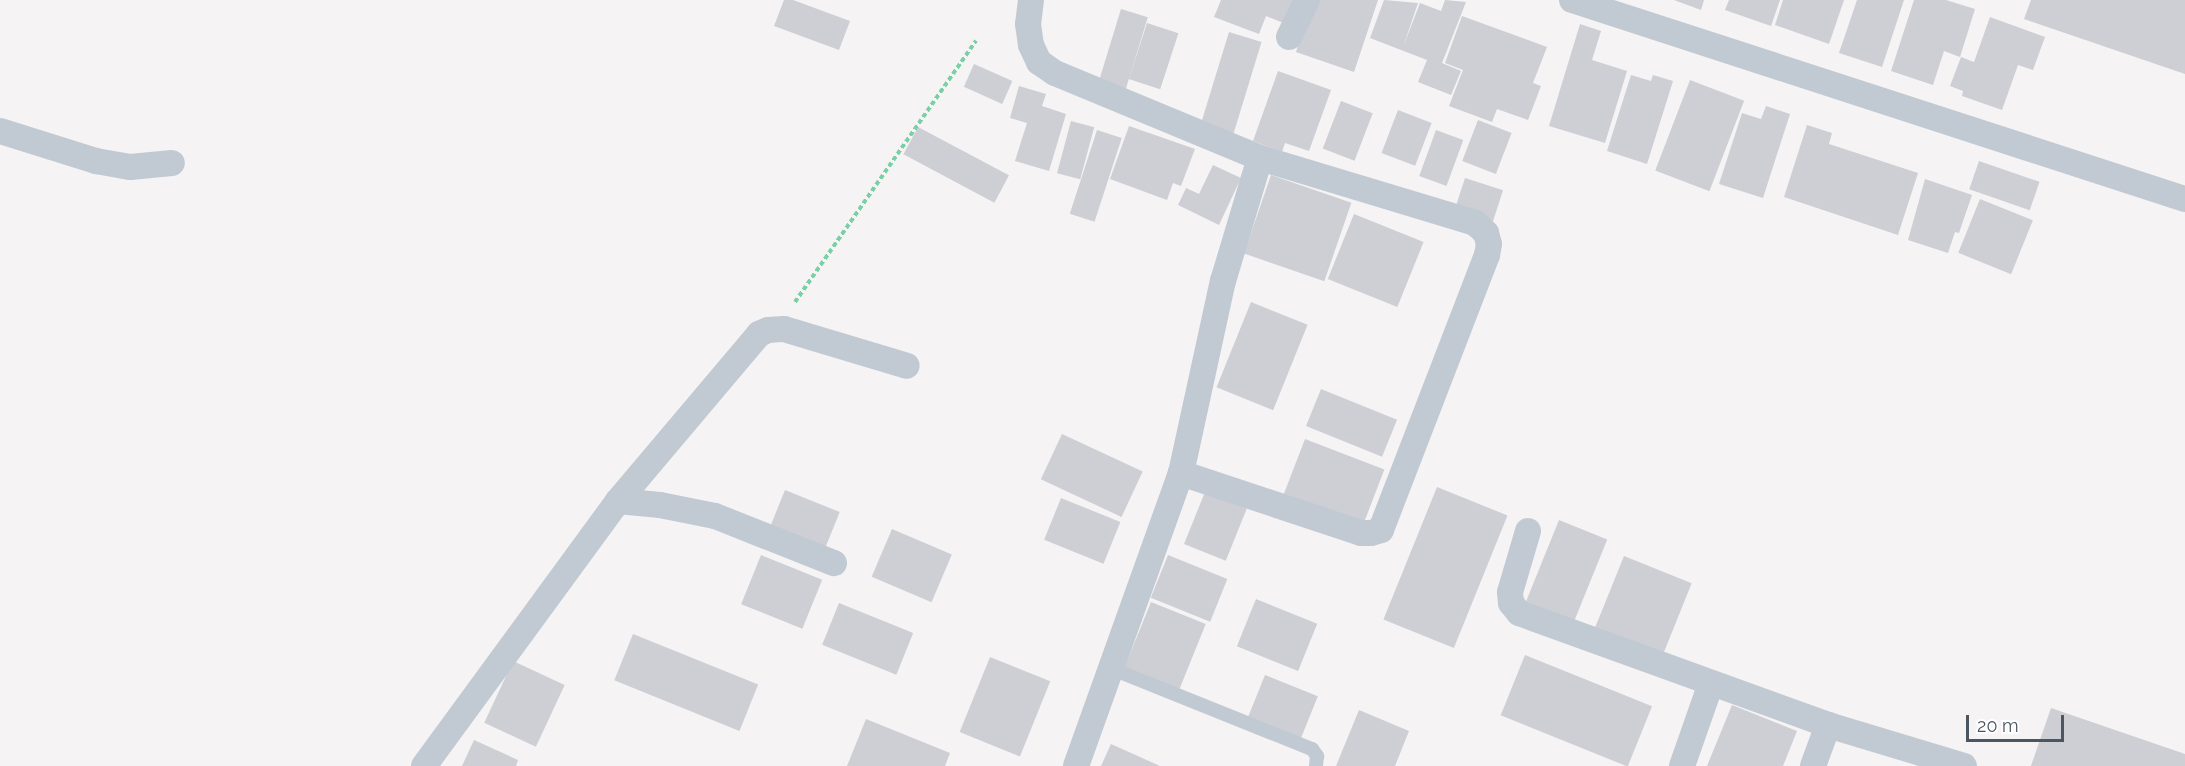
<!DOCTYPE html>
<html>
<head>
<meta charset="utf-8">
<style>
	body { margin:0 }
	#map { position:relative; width:2185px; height:766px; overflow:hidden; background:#f5f3f3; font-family:Raleway,sans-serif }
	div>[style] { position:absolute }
	.building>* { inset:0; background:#cdcfd5; transform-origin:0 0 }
	.path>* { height:4px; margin-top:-2px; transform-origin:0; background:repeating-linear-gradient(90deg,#7ad0a6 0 4.5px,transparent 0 7.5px) }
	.lane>* { height:14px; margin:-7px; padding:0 7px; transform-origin:7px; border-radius:7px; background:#c1cad2 }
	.street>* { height:26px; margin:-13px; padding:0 13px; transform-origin:13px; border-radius:13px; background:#c1cad2 }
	span { translate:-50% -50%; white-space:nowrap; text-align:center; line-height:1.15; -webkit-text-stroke:4.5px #fff; paint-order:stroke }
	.scale { position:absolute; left:1966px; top:715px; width:98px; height:27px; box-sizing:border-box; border:3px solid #4a5661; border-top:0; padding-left:8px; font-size:18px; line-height:21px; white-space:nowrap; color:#4a5661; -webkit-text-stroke:4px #fff; paint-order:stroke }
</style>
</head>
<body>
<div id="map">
	<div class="building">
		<i style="clip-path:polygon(784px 0,793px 0,850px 21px,839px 50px,774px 26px)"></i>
		<i style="clip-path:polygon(1221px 0,1296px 0,1286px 24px,1266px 16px,1259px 34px,1214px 17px)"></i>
		<i style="clip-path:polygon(1313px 0,1378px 0,1354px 72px,1296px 52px)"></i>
		<i style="clip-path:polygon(1384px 0,1418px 3px,1403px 47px,1420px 3px,1441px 11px,1445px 0,1466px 2px,1442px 63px,1461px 71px,1451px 95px,1418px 82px,1427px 60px,1370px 38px)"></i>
		<i style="clip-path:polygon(1674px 0,1704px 0,1701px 10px)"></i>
		<i style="clip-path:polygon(1729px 0,1780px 0,1771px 26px,1725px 10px)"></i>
		<i style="clip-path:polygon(1783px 0,1844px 0,1829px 44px,1775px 25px)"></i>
		<i style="clip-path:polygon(1857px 0,1904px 0,1882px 67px,1839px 53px)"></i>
		<i style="clip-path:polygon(1914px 0,1946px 0,1975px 9px,1960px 57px,1944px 51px,1933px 85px,1891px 71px)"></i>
		<i style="clip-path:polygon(2031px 0,2185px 0,2185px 74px,2024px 19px)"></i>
		<i style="left:1121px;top:9px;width:28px;height:78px;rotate:17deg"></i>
		<i style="clip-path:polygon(1462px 16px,1547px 47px,1533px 83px,1541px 86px,1528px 120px,1497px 109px,1492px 122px,1449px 106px,1463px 70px,1445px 63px)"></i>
		<i style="clip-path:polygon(1990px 17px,2045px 37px,2033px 70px,2018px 65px,2002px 110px,1962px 96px,1963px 91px,1950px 86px,1961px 57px,1974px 62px)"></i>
		<i style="left:1147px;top:23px;width:33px;height:59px;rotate:18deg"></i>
		<i style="clip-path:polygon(1580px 24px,1601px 31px,1592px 60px,1627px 71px,1605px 143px,1549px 126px)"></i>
		<i style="left:1229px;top:32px;width:34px;height:96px;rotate:17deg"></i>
		<i style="left:974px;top:64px;width:42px;height:25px;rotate:24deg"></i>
		<i style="clip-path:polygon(1278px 71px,1331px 90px,1309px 151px,1285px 143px,1282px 152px,1253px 141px)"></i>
		<i style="clip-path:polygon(1631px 75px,1651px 81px,1653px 75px,1673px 81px,1647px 164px,1607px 151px)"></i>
		<i style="left:1690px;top:80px;width:58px;height:97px;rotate:21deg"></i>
		<i style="clip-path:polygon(1019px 86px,1046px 94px,1042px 106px,1066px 114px,1049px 171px,1015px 161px,1027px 123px,1010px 118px)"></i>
		<i style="left:1341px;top:101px;width:34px;height:51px;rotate:21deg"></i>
		<i style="clip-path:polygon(1766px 106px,1790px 114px,1763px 198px,1719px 184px,1742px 113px,1761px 119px)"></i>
		<i style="left:1398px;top:110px;width:36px;height:46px;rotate:21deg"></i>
		<i style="left:1478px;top:120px;width:36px;height:44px;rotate:21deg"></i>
		<i style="left:1071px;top:121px;width:24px;height:54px;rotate:15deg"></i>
		<i style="clip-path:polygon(1807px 125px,1832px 133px,1829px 144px,1918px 173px,1898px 235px,1784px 197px)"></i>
		<i style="clip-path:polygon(1129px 126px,1195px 149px,1181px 186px,1173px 183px,1167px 200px,1110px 179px)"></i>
		<i style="left:918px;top:127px;width:103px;height:31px;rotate:28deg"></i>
		<i style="left:1097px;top:130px;width:26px;height:88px;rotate:18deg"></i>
		<i style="left:1436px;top:130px;width:29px;height:49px;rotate:20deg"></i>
		<i style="left:1979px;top:161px;width:64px;height:30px;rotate:19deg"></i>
		<i style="clip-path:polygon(1213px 165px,1241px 178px,1219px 225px,1178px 205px,1186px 188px,1199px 194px)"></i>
		<i style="left:1271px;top:175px;width:85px;height:83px;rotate:19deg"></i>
		<i style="left:1465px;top:178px;width:40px;height:37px;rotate:18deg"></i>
		<i style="clip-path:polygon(1925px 179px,1972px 195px,1959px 233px,1955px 232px,1948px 253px,1908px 240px)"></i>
		<i style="left:1980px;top:199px;width:57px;height:58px;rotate:22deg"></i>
		<i style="left:1354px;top:214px;width:75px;height:70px;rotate:22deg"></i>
		<i style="left:1251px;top:302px;width:61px;height:92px;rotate:22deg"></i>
		<i style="left:1321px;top:389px;width:82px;height:40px;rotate:22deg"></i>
		<i style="left:1062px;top:434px;width:89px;height:50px;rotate:25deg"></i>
		<i style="left:1305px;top:439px;width:85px;height:59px;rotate:21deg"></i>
		<i style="left:1437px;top:487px;width:76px;height:143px;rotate:22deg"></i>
		<i style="left:785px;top:490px;width:59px;height:46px;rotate:22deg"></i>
		<i style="left:1205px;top:492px;width:45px;height:56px;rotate:22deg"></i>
		<i style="left:1061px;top:498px;width:64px;height:45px;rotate:22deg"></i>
		<i style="left:1559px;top:520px;width:52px;height:92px;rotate:22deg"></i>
		<i style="left:892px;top:529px;width:65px;height:52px;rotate:23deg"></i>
		<i style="left:761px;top:555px;width:66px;height:53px;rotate:22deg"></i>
		<i style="left:1168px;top:555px;width:64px;height:46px;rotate:22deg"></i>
		<i style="left:1624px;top:556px;width:73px;height:82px;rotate:22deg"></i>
		<i style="left:1256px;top:599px;width:66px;height:51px;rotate:22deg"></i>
		<i style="left:1151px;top:602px;width:59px;height:74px;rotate:22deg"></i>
		<i style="left:839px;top:603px;width:80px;height:45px;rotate:22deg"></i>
		<i style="left:633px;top:634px;width:135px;height:50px;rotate:22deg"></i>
		<i style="left:1525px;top:655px;width:137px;height:65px;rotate:22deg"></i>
		<i style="left:990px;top:657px;width:65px;height:81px;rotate:22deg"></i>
		<i style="left:513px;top:661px;width:57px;height:68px;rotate:25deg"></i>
		<i style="left:1265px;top:675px;width:57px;height:46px;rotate:22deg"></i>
		<i style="clip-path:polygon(1732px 705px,1797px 731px,1783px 766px,1707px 766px)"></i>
		<i style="clip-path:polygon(2051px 708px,2185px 754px,2185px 766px,2031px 766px)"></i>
		<i style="clip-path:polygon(1359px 710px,1409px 731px,1395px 766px,1336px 766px)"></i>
		<i style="clip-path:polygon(866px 719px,950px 753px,945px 766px,847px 766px)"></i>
		<i style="clip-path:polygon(474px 740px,518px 760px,516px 766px,462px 766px)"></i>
		<i style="clip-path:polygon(1111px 744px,1160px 766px,1101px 766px)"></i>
	</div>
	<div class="path">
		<i style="left:795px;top:302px;width:318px;rotate:-55.3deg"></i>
	</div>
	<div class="lane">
		<i style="left:1110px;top:668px;width:218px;rotate:21.9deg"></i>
		<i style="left:1312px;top:749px;width:9px;rotate:54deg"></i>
		<i style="left:1317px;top:756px;width:10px;rotate:96deg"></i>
	</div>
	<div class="street">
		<i style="left:1031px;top:0;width:24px;rotate:97deg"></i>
		<i style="left:1028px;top:24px;width:21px;rotate:82deg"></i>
		<i style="left:1031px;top:45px;width:19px;rotate:65deg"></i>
		<i style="left:1039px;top:62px;width:19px;rotate:35deg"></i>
		<i style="left:1055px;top:73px;width:222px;rotate:22.5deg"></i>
		<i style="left:1260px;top:158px;width:225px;rotate:16.8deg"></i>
		<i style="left:1475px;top:223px;width:15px;rotate:42deg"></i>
		<i style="left:1486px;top:233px;width:11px;rotate:75deg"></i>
		<i style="left:1489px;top:244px;width:11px;rotate:100deg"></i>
		<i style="left:1487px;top:255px;width:295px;rotate:111.1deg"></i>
		<i style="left:1381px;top:530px;width:10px;rotate:163deg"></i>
		<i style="left:1371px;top:533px;width:10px;rotate:180deg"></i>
		<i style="left:1361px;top:533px;width:190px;rotate:-161.6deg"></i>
		<i style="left:1572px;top:0;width:644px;rotate:17.99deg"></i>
		<i style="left:1289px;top:37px;width:41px;rotate:-64.1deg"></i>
		<i style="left:0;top:131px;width:101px;rotate:17.4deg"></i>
		<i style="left:96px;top:161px;width:35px;rotate:10deg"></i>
		<i style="left:130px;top:167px;width:42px;rotate:-5.4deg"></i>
		<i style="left:618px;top:501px;width:42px;rotate:5.4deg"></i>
		<i style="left:660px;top:505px;width:56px;rotate:11.3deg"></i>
		<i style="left:715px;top:516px;width:128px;rotate:21.6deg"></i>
		<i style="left:1528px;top:531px;width:64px;rotate:106.4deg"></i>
		<i style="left:1510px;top:592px;width:11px;rotate:85deg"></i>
		<i style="left:1511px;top:603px;width:13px;rotate:51deg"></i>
		<i style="left:1519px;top:613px;width:329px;rotate:19.9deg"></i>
		<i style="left:1828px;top:725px;width:142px;rotate:16.8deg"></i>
		<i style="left:424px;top:766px;width:328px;rotate:-53.8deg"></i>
		<i style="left:618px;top:501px;width:219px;rotate:-49.8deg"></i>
		<i style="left:759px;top:334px;width:10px;rotate:-24deg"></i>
		<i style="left:768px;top:330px;width:16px;rotate:-4deg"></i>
		<i style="left:784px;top:329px;width:128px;rotate:16.7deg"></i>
		<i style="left:1076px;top:766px;width:311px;rotate:-70.3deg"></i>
		<i style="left:1181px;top:473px;width:197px;rotate:-77.7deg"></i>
		<i style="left:1223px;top:281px;width:128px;rotate:-73.3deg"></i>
		<i style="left:1682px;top:766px;width:88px;rotate:-70.7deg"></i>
		<i style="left:1813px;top:766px;width:44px;rotate:-69.9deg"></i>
	</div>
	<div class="scale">20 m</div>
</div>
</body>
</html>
